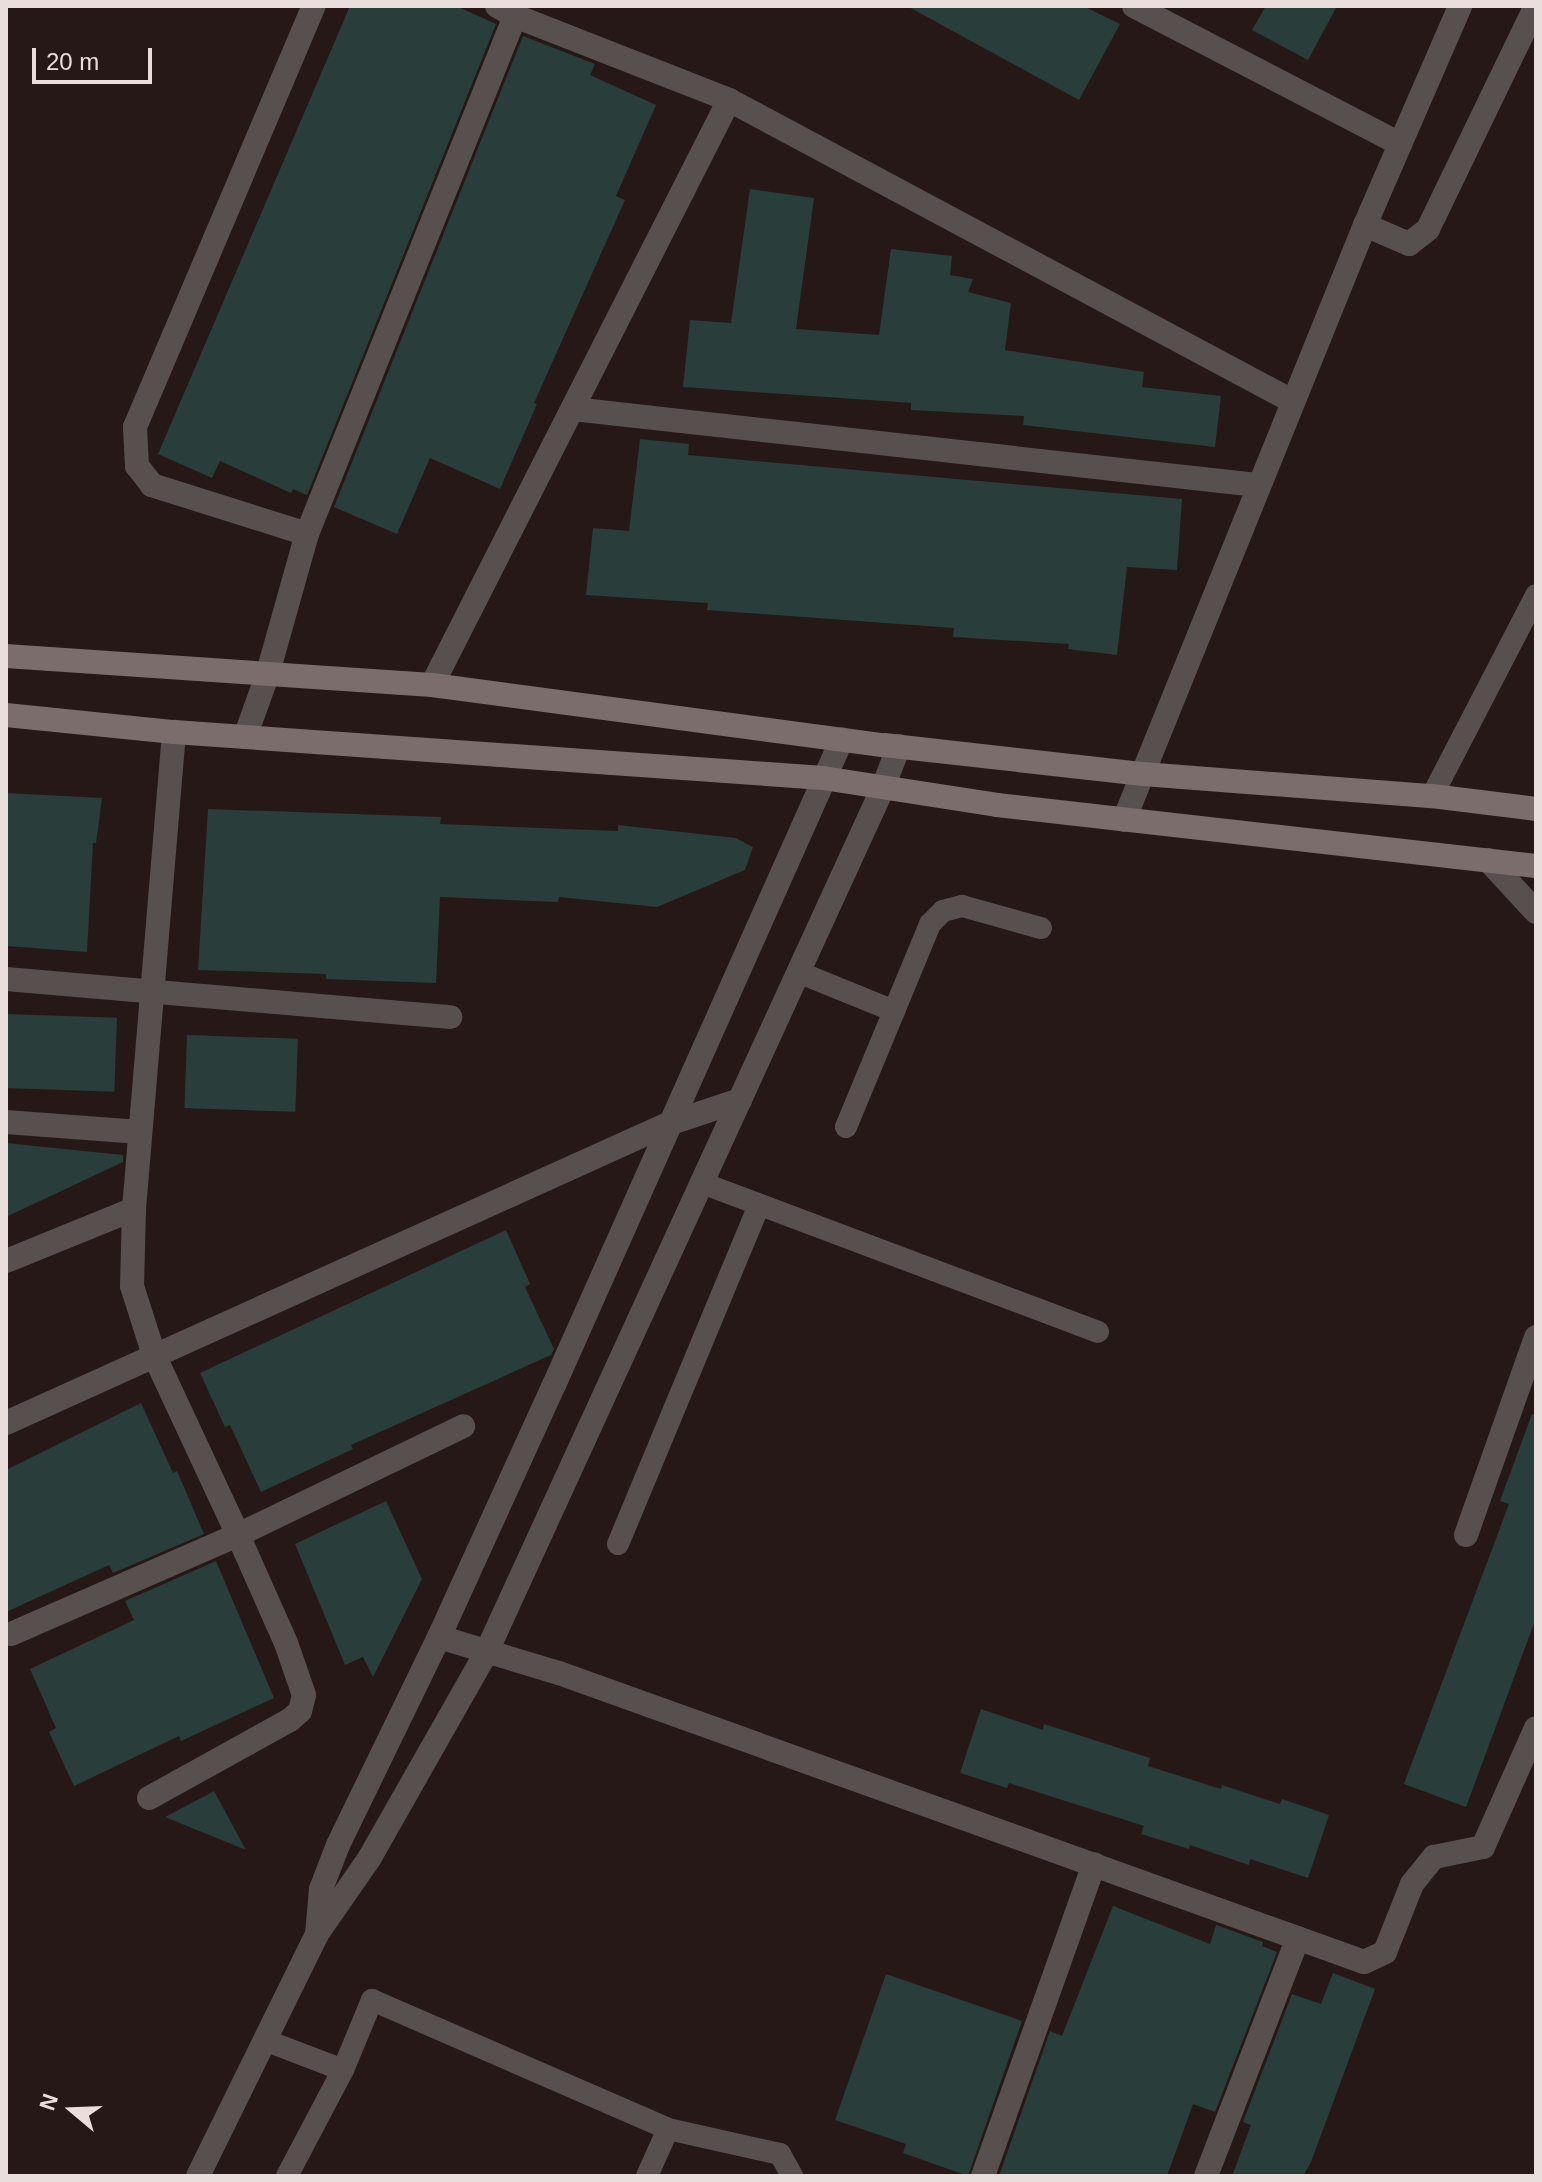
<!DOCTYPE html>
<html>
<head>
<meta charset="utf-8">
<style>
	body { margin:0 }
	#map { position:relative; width:1542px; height:2182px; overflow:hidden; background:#261816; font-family:Helvetica,sans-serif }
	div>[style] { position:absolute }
	.building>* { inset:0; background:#293d3b; transform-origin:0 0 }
	.lane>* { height:22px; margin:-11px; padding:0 11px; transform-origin:11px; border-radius:11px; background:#58504f }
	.street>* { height:24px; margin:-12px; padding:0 12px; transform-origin:12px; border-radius:12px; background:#58504f }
	.secondary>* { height:24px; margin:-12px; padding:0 12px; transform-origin:12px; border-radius:12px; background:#7b6d6c }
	span { translate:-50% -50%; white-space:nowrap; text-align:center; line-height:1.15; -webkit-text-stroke:6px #261816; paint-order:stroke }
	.frame { position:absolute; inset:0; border:8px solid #e9dedc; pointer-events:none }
	.north { position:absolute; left:32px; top:2070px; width:80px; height:80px; -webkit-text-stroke:6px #261816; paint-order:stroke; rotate:289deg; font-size:22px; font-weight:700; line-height:32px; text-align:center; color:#e9dedc }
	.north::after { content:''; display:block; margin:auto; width:28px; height:36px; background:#e9dedc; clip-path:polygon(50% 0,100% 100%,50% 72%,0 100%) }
	.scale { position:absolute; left:32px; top:48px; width:120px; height:36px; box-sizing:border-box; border:4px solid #e9dedc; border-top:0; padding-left:10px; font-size:24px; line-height:28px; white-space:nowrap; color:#e9dedc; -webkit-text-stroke:6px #261816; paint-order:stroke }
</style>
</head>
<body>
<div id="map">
	<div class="building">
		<i style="clip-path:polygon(350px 6px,456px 6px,496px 24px,307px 495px,293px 489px,291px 493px,220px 461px,212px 478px,158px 454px)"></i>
		<i style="clip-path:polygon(907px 6px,1083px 6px,1120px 24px,1079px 100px)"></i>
		<i style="clip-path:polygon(1266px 6px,1337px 6px,1308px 60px,1252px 30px)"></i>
		<i style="clip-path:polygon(523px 36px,595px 64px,590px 75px,656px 105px,616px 196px,625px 200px,534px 403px,537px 404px,500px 489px,430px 458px,397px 534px,334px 507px)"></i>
		<i style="clip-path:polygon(750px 189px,814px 198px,796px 329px,879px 335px,891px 249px,952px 256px,950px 275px,973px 279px,968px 292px,1011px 303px,1005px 350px,1144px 372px,1142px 387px,1221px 396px,1215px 447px,1023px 425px,1024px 416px,911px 410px,911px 403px,683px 387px,690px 320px,731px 323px)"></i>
		<i style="clip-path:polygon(640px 439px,689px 444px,688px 455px,1182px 499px,1177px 570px,1127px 567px,1117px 655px,1068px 649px,1069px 644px,953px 637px,954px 628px,707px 610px,708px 603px,586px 595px,593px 528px,629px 531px)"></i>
		<i style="clip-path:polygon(6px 793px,102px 798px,96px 843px,93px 843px,87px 952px,6px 946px)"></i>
		<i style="clip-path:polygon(208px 809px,441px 817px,440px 824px,618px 831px,618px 825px,736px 838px,753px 847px,745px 870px,657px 907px,559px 897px,558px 902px,440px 897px,436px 983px,326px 979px,326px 974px,198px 970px)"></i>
		<i style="left:6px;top:1014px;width:111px;height:74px;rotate:2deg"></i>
		<i style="left:187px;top:1035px;width:111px;height:73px;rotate:2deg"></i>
		<i style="clip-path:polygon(6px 1143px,123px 1155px,123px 1162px,6px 1217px)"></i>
		<i style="clip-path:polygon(506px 1230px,530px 1284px,525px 1287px,554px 1349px,551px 1355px,351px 1445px,353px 1449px,261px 1492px,230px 1425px,225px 1427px,200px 1373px)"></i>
		<i style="clip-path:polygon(141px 1403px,173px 1473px,177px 1471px,204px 1534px,113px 1573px,109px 1565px,6px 1612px,6px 1470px)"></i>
		<i style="clip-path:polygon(1532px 1414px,1536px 1415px,1536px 1618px,1466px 1807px,1404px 1784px,1509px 1504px,1500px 1501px)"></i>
		<i style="clip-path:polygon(386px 1501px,422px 1579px,373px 1677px,363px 1657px,345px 1665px,295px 1544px)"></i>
		<i style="clip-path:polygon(216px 1561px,274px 1698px,181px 1741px,179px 1736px,74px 1786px,49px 1732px,56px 1728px,30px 1669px,134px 1620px,125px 1601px)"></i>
		<i style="clip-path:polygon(981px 1709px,1043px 1730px,1044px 1724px,1150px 1758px,1148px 1766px,1221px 1789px,1222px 1785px,1280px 1804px,1282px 1799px,1329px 1815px,1308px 1878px,1250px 1859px,1249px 1865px,1190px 1845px,1189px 1849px,1141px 1834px,1144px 1826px,1009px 1783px,1007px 1788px,960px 1773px)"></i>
		<i style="clip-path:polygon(214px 1791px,246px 1850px,165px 1817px)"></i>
		<i style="clip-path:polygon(1113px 1906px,1210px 1944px,1216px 1925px,1263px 1942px,1262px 1946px,1277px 1952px,1215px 2112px,1193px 2104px,1167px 2176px,999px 2176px,1050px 2031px,1062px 2036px)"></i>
		<i style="clip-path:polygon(1333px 1973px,1375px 1989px,1311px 2162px,1303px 2176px,1232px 2176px,1251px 2125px,1243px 2122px,1292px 1994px,1321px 2004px)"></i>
		<i style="clip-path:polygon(886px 1974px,1022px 2021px,968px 2176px,903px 2153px,906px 2144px,835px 2120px)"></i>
	</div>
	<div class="lane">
		<i style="left:1432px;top:796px;width:226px;rotate:-62.6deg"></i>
		<i style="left:798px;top:972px;width:104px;rotate:22.1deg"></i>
		<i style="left:846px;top:1127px;width:220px;rotate:-67.5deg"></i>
		<i style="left:930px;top:924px;width:18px;rotate:-45deg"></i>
		<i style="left:943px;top:911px;width:20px;rotate:-15deg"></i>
		<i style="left:962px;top:906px;width:82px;rotate:15.6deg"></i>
		<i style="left:702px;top:1183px;width:423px;rotate:20.6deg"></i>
		<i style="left:618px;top:1544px;width:367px;rotate:-67.4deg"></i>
		<i style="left:267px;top:2041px;width:81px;rotate:20.9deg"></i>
		<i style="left:287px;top:2176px;width:120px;rotate:-62.2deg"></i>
		<i style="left:343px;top:2070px;width:76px;rotate:-67.5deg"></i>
		<i style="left:372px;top:2000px;width:323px;rotate:23.5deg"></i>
		<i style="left:668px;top:2129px;width:115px;rotate:12.6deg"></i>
		<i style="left:780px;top:2154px;width:25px;rotate:61deg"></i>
		<i style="left:647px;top:2176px;width:51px;rotate:-65.9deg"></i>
	</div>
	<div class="street">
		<i style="left:497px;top:6px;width:21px;rotate:29deg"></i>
		<i style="left:515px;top:16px;width:230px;rotate:21.4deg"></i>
		<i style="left:729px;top:100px;width:638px;rotate:28.13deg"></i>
		<i style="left:1134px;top:6px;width:300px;rotate:27.4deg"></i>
		<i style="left:1365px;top:225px;width:48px;rotate:23.4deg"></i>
		<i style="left:1409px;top:244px;width:24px;rotate:-38deg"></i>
		<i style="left:1428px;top:229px;width:248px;rotate:-64.2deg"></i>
		<i style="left:573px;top:409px;width:688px;rotate:6.34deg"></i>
		<i style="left:307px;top:534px;width:163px;rotate:-162.5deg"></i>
		<i style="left:152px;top:485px;width:24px;rotate:-128deg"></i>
		<i style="left:137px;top:466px;width:39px;rotate:-93deg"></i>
		<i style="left:135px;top:427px;width:457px;rotate:-67deg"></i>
		<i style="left:432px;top:685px;width:656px;rotate:-63.08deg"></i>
		<i style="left:245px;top:737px;width:65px;rotate:-70.2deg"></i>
		<i style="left:267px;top:676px;width:148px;rotate:-74.3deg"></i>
		<i style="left:307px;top:534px;width:558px;rotate:-68.12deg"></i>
		<i style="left:1124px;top:820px;width:642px;rotate:-67.95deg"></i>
		<i style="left:1365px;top:225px;width:239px;rotate:-66.5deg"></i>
		<i style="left:1488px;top:860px;width:71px;rotate:47.3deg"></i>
		<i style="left:6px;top:979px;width:446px;rotate:4.9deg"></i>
		<i style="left:6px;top:1122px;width:134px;rotate:4.3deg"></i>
		<i style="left:6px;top:1261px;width:138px;rotate:-22.1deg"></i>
		<i style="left:6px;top:1423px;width:726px;rotate:-24.31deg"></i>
		<i style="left:668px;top:1124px;width:76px;rotate:-18.4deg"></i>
		<i style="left:1466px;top:1535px;width:210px;rotate:-70.5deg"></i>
		<i style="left:11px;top:1634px;width:248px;rotate:-23.6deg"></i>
		<i style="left:238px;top:1535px;width:250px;rotate:-25.8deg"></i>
		<i style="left:439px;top:1637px;width:125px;rotate:16.7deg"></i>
		<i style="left:559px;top:1673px;width:855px;rotate:19.75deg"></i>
		<i style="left:1364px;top:1962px;width:23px;rotate:-25deg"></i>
		<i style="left:1385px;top:1952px;width:73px;rotate:-68.3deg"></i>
		<i style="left:1412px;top:1884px;width:35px;rotate:-51deg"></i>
		<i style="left:1434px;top:1857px;width:50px;rotate:-11.5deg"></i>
		<i style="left:1483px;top:1847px;width:130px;rotate:-66deg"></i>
		<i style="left:149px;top:1798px;width:161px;rotate:-29deg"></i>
		<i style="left:290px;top:1720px;width:13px;rotate:-42deg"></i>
		<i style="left:300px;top:1711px;width:16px;rotate:-76deg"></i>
		<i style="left:304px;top:1695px;width:55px;rotate:-109.1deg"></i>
		<i style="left:286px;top:1643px;width:118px;rotate:-114deg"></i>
		<i style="left:238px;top:1535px;width:199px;rotate:-115deg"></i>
		<i style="left:154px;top:1355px;width:72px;rotate:-107.7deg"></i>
		<i style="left:132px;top:1286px;width:77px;rotate:-88.5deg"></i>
		<i style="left:134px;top:1209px;width:479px;rotate:-85.2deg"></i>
		<i style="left:317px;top:1934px;width:45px;rotate:-84.9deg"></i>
		<i style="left:321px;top:1889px;width:47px;rotate:-68.9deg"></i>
		<i style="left:338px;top:1845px;width:231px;rotate:-64.1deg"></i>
		<i style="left:439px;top:1637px;width:277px;rotate:-65.5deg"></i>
		<i style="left:554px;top:1385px;width:707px;rotate:-65.97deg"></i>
		<i style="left:198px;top:2176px;width:270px;rotate:-63.8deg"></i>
		<i style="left:317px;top:1934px;width:91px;rotate:-55.3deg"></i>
		<i style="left:369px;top:1859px;width:239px;rotate:-60.4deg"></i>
		<i style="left:487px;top:1651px;width:947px;rotate:-65.36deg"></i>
		<i style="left:882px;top:790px;width:47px;rotate:-68.9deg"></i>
		<i style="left:983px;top:2176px;width:331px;rotate:-70.4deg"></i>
		<i style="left:1206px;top:2176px;width:255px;rotate:-68.9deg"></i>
	</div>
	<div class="secondary">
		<i style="left:6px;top:656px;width:427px;rotate:3.9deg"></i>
		<i style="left:432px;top:685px;width:456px;rotate:7.6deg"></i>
		<i style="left:884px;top:745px;width:261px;rotate:6.4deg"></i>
		<i style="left:1143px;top:774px;width:290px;rotate:4.4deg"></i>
		<i style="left:1432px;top:796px;width:105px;rotate:7.1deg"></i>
		<i style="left:6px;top:715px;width:169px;rotate:5.8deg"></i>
		<i style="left:174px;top:732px;width:651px;rotate:4.05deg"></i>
		<i style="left:823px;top:778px;width:176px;rotate:8.8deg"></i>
		<i style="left:997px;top:805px;width:542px;rotate:6.46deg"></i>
	</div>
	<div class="frame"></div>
	<div class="north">N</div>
	<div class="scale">20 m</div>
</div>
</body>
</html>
